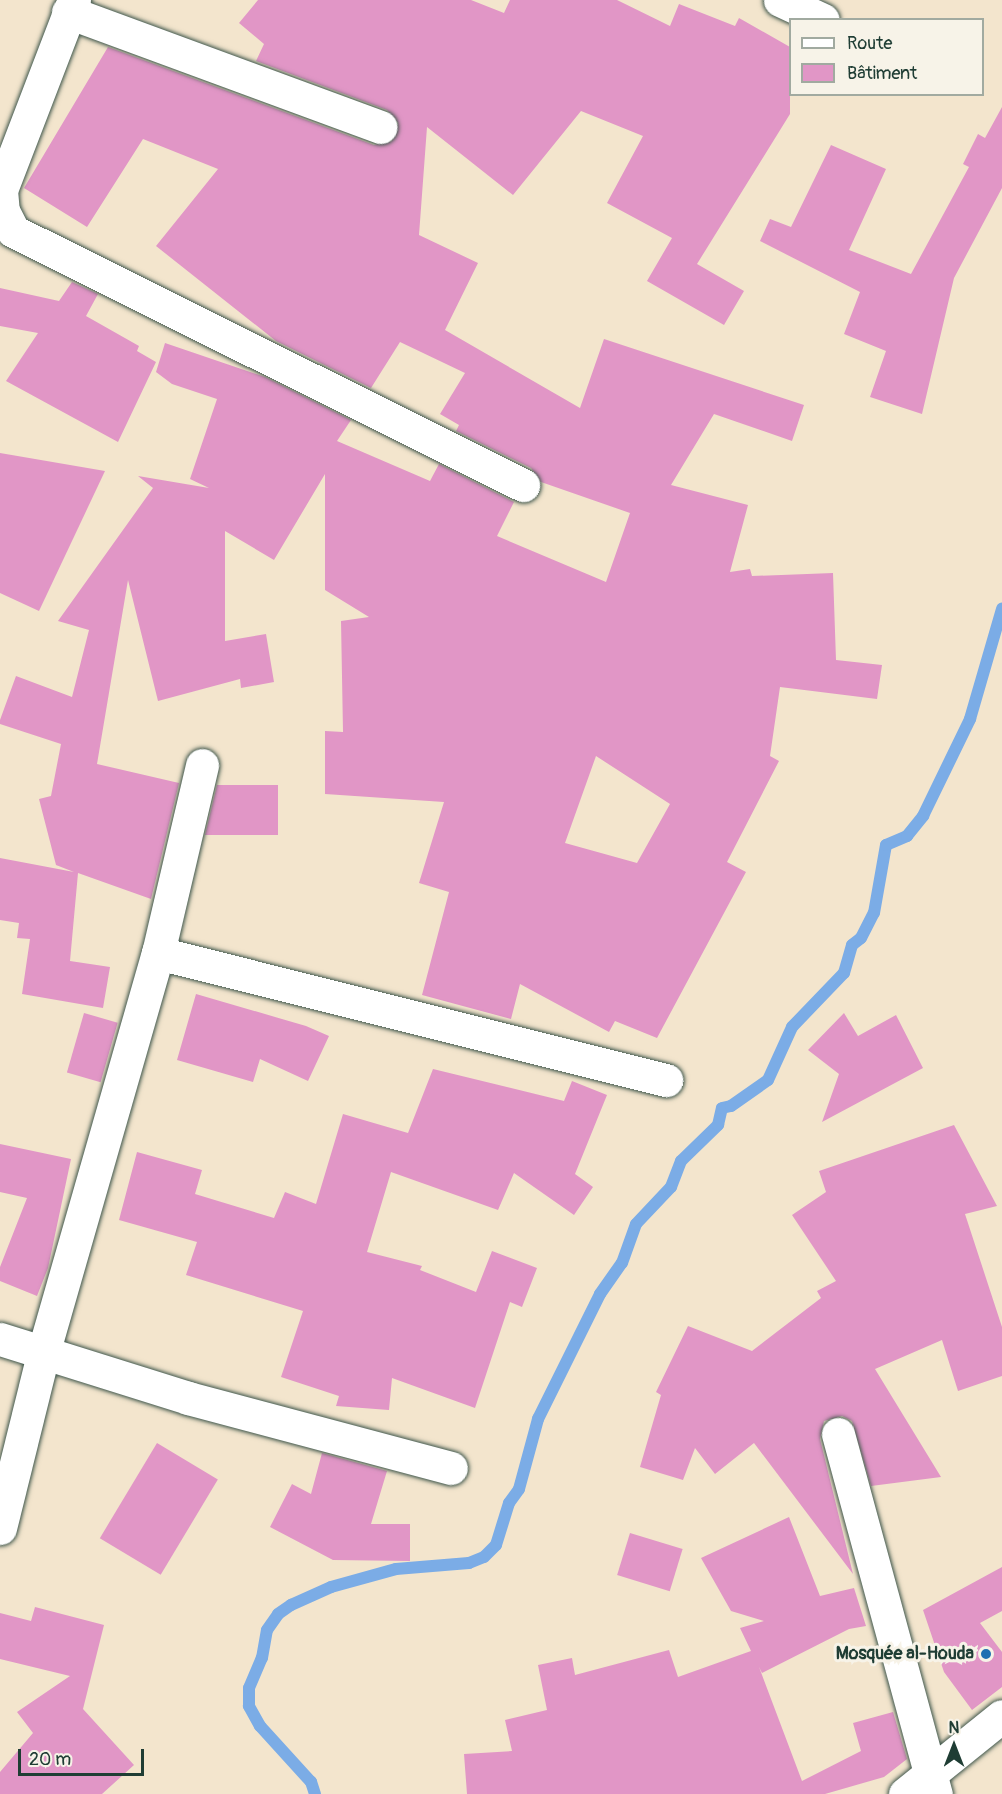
<!DOCTYPE html>
<html>
<head>
<meta charset="utf-8">
<style>
	body { margin:0 }
	#map { position:relative; width:1002px; height:1794px; overflow:hidden; background:#f3e5cd; font-family:Pangolin,sans-serif }
	div>[style] { position:absolute }
	.stream>* { height:12px; margin:-6px; padding:0 6px; transform-origin:6px; border-radius:6px; background:#7bace6 }
	.building>* { inset:0; background:#e196c6; transform-origin:0 0 }
	.roads { filter:drop-shadow(0 0 2px #3f564b) drop-shadow(0 0 2px #3f564b) }
	.street>* { height:33px; margin:-16.5px; padding:0 16.5px; transform-origin:16.5px; border-radius:16.5px; background:#fff }
	.dots>* { width:16px; height:16px; translate:-50% -50%; box-sizing:border-box; border:3px solid #f7f3e8; border-radius:50% }
	span { translate:-50% -50%; white-space:nowrap; text-align:center; line-height:1.15; -webkit-text-stroke:6px #f7f3e8; paint-order:stroke }
	.poi-label { font-size:18px; color:#1f3d34; font-weight:700 }
	.right { translate:-100% -50%; text-align:right }
	.legend { position:absolute; left:789px; top:18px; width:195px; height:78px; box-sizing:border-box; background:#f7f3e8; border:2px solid #a1aaa0; margin:0; padding:8px 10px; list-style:none; font-size:18px; color:#1f3d34 }
	.legend li { display:flex; align-items:center; gap:12px; height:30px }
	.legend b { width:30px; border:2px solid #a1aaa0 }
	.north { position:absolute; left:924px; top:1716px; width:60px; height:60px; -webkit-text-stroke:4px #f7f3e8; paint-order:stroke; rotate:0deg; font-size:16px; font-weight:700; line-height:24px; text-align:center; color:#1f3d34 }
	.north::after { content:''; display:block; margin:auto; width:21px; height:27px; background:#1f3d34; clip-path:polygon(50% 0,100% 100%,50% 72%,0 100%) }
	.scale { position:absolute; left:18px; top:1749px; width:126px; height:27px; box-sizing:border-box; border:3px solid #1f3d34; border-top:0; padding-left:8px; font-size:18px; line-height:21px; white-space:nowrap; color:#1f3d34; -webkit-text-stroke:4px #f7f3e8; paint-order:stroke }
</style>
</head>
<body>
<div id="map">
	<div class="stream">
		<i style="left:315px;top:1794px;width:13px;rotate:-108deg"></i>
		<i style="left:311px;top:1782px;width:76px;rotate:-132.3deg"></i>
		<i style="left:260px;top:1726px;width:23px;rotate:-119deg"></i>
		<i style="left:249px;top:1706px;width:18px;rotate:-90deg"></i>
		<i style="left:249px;top:1688px;width:33px;rotate:-67deg"></i>
		<i style="left:262px;top:1658px;width:28px;rotate:-80deg"></i>
		<i style="left:267px;top:1630px;width:19px;rotate:-55deg"></i>
		<i style="left:278px;top:1614px;width:16px;rotate:-35deg"></i>
		<i style="left:291px;top:1605px;width:44px;rotate:-24.2deg"></i>
		<i style="left:331px;top:1587px;width:67px;rotate:-15.5deg"></i>
		<i style="left:396px;top:1569px;width:73px;rotate:-4.7deg"></i>
		<i style="left:469px;top:1563px;width:16px;rotate:-22deg"></i>
		<i style="left:484px;top:1557px;width:17px;rotate:-45deg"></i>
		<i style="left:496px;top:1545px;width:44px;rotate:-72.8deg"></i>
		<i style="left:509px;top:1503px;width:17px;rotate:-54deg"></i>
		<i style="left:519px;top:1489px;width:73px;rotate:-74.8deg"></i>
		<i style="left:538px;top:1419px;width:140px;rotate:-63.6deg"></i>
		<i style="left:600px;top:1294px;width:38px;rotate:-55deg"></i>
		<i style="left:622px;top:1263px;width:41px;rotate:-70.3deg"></i>
		<i style="left:636px;top:1224px;width:51px;rotate:-46.6deg"></i>
		<i style="left:671px;top:1187px;width:28px;rotate:-69deg"></i>
		<i style="left:681px;top:1161px;width:52px;rotate:-44.2deg"></i>
		<i style="left:718px;top:1125px;width:17px;rotate:-77deg"></i>
		<i style="left:722px;top:1108px;width:9px;rotate:-13deg"></i>
		<i style="left:731px;top:1106px;width:45px;rotate:-35.1deg"></i>
		<i style="left:768px;top:1080px;width:58px;rotate:-65.6deg"></i>
		<i style="left:792px;top:1027px;width:75px;rotate:-46.1deg"></i>
		<i style="left:844px;top:973px;width:29px;rotate:-74deg"></i>
		<i style="left:852px;top:945px;width:11px;rotate:-38deg"></i>
		<i style="left:861px;top:938px;width:28px;rotate:-63deg"></i>
		<i style="left:874px;top:913px;width:69px;rotate:-80deg"></i>
		<i style="left:886px;top:845px;width:23px;rotate:-23deg"></i>
		<i style="left:907px;top:836px;width:26px;rotate:-51deg"></i>
		<i style="left:923px;top:816px;width:108px;rotate:-64.1deg"></i>
		<i style="left:970px;top:719px;width:115px;rotate:-73.8deg"></i>
	</div>
	<div class="building">
		<i style="clip-path:polygon(evenodd,258px 0,471px 0,504px 13px,510px 0,617px 0,670px 26px,679px 4px,735px 26px,739px 18px,790px 47px,790px 114px,697px 264px,744px 291px,724px 325px,647px 281px,672px 238px,607px 203px,643px 136px,581px 111px,513px 195px,427px 127px,419px 235px,478px 263px,445px 330px,580px 408px,604px 339px,804px 405px,792px 441px,714px 414px,671px 485px,748px 505px,730px 572px,750px 569px,752px 576px,833px 573px,836px 660px,882px 665px,877px 699px,780px 687px,770px 756px,779px 761px,727px 862px,746px 872px,657px 1038px,615px 1021px,609px 1032px,520px 984px,511px 1019px,422px 995px,449px 892px,419px 883px,444px 802px,325px 794px,325px 731px,343px 732px,341px 621px,369px 617px,325px 590px,325px 474px,274px 560px,225px 531px,225px 641px,266px 634px,274px 682px,241px 688px,240px 679px,158px 701px,128px 580px,97px 764px,179px 783px,151px 899px,78px 873px,70px 961px,110px 967px,103px 1008px,22px 994px,30px 939px,17px 938px,19px 923px,0 920px,0 858px,74px 872px,56px 865px,39px 799px,51px 796px,61px 744px,0 724px,0 720px,16px 676px,72px 697px,89px 630px,58px 621px,153px 488px,138px 476px,209px 488px,190px 479px,217px 399px,172px 384px,156px 372px,165px 343px,265px 377px,351px 420px,337px 441px,430px 481px,439px 464px,514px 502px,497px 536px,606px 582px,630px 513px,541px 482px,531px 468px,456px 431px,459px 425px,440px 414px,465px 373px,400px 342px,371px 388px,276px 341px,156px 246px,218px 169px,143px 139px,87px 227px,24px 188px,108px 47px,374px 145px,392px 141px,398px 123px,387px 110px,256px 61px,264px 44px,239px 23px,258px 0,596px 756px,670px 804px,637px 863px,565px 843px,596px 756px)"></i>
		<i style="clip-path:polygon(1002px 107px,1002px 188px,954px 278px,922px 414px,870px 397px,886px 351px,844px 334px,860px 292px,760px 241px,770px 219px,791px 227px,831px 145px,886px 169px,849px 250px,911px 274px,969px 167px,963px 164px,978px 134px,985px 138px)"></i>
		<i style="clip-path:polygon(72px 282px,98px 294px,86px 316px,139px 346px,137px 351px,156px 362px,118px 442px,6px 381px,38px 333px,0 326px,0 288px,59px 301px)"></i>
		<i style="clip-path:polygon(0 453px,105px 471px,39px 611px,0 593px)"></i>
		<i style="clip-path:polygon(217px 785px,278px 785px,278px 835px,205px 835px)"></i>
		<i style="clip-path:polygon(196px 994px,306px 1026px,329px 1036px,308px 1081px,260px 1059px,253px 1082px,177px 1060px)"></i>
		<i style="left:84px;top:1013px;width:35px;height:62px;rotate:16deg"></i>
		<i style="clip-path:polygon(844px 1013px,858px 1036px,896px 1015px,923px 1068px,822px 1122px,839px 1074px,808px 1050px)"></i>
		<i style="clip-path:polygon(433px 1069px,564px 1101px,572px 1081px,607px 1095px,575px 1174px,593px 1187px,574px 1215px,514px 1173px,498px 1210px,391px 1172px,367px 1252px,422px 1266px,420px 1270px,476px 1292px,492px 1251px,537px 1268px,522px 1307px,510px 1302px,475px 1408px,392px 1378px,389px 1410px,336px 1406px,339px 1396px,281px 1377px,303px 1311px,186px 1275px,197px 1242px,119px 1220px,137px 1152px,202px 1170px,195px 1194px,274px 1218px,285px 1192px,316px 1204px,343px 1114px,408px 1133px)"></i>
		<i style="clip-path:polygon(954px 1125px,997px 1206px,965px 1214px,1002px 1327px,1002px 1376px,958px 1391px,942px 1340px,875px 1369px,941px 1477px,871px 1486px,852px 1421px,842px 1416px,824px 1421px,820px 1439px,853px 1574px,754px 1443px,715px 1474px,695px 1448px,683px 1480px,640px 1467px,661px 1395px,656px 1392px,688px 1326px,752px 1351px,821px 1298px,817px 1291px,836px 1281px,792px 1215px,826px 1192px,819px 1171px)"></i>
		<i style="clip-path:polygon(0 1144px,71px 1159px,48px 1268px,37px 1296px,0 1281px,0 1267px,27px 1198px,0 1192px)"></i>
		<i style="left:157px;top:1443px;width:71px;height:111px;rotate:31deg"></i>
		<i style="clip-path:polygon(322px 1453px,387px 1471px,371px 1524px,410px 1524px,410px 1561px,333px 1560px,270px 1527px,292px 1484px,311px 1494px)"></i>
		<i style="clip-path:polygon(789px 1517px,820px 1596px,854px 1588px,866px 1626px,849px 1629px,762px 1673px,759px 1667px,802px 1781px,861px 1751px,853px 1723px,893px 1712px,907px 1759px,884px 1777px,825px 1794px,467px 1794px,464px 1754px,512px 1751px,505px 1720px,547px 1710px,538px 1665px,572px 1658px,575px 1675px,669px 1650px,678px 1677px,751px 1651px,740px 1628px,764px 1621px,731px 1611px,701px 1558px)"></i>
		<i style="left:630px;top:1533px;width:55px;height:44px;rotate:17deg"></i>
		<i style="clip-path:polygon(1002px 1567px,1002px 1611px,980px 1623px,1002px 1652px,1002px 1687px,972px 1710px,944px 1672px,923px 1610px)"></i>
		<i style="clip-path:polygon(35px 1607px,104px 1625px,83px 1709px,134px 1765px,102px 1794px,0 1794px,0 1772px,33px 1733px,17px 1712px,70px 1676px,0 1659px,0 1613px,31px 1621px)"></i>
	</div>
	<div class="roads">
		<div class="street">
			<i style="left:74px;top:0;width:204px;rotate:111deg"></i>
			<i style="left:1px;top:190px;width:21px;rotate:85deg"></i>
			<i style="left:3px;top:211px;width:22px;rotate:63deg"></i>
			<i style="left:13px;top:231px;width:570px;rotate:26.48deg"></i>
			<i style="left:780px;top:0;width:47px;rotate:24.9deg"></i>
			<i style="left:68px;top:12px;width:333px;rotate:20.2deg"></i>
			<i style="left:158px;top:953px;width:524px;rotate:14.04deg"></i>
			<i style="left:0;top:1339px;width:197px;rotate:17.4deg"></i>
			<i style="left:188px;top:1398px;width:272px;rotate:14.9deg"></i>
			<i style="left:838px;top:1434px;width:373px;rotate:74.8deg"></i>
			<i style="left:0;top:1528px;width:183px;rotate:-76.1deg"></i>
			<i style="left:44px;top:1350px;width:413px;rotate:-74deg"></i>
			<i style="left:158px;top:953px;width:193px;rotate:-76.8deg"></i>
			<i style="left:905px;top:1794px;width:124px;rotate:-38.8deg"></i>
		</div>
	</div>
	<div class="dots">
		<i style="left:986px;top:1654px;background:#1f6fb2"></i>
	</div>
	<div class="poi-label">
		<span class="right" style="left:974px;top:1654px">Mosquée al-Houda</span>
	</div>
	<ul class="legend">
	<li><b style="height:8px;background:#fff"></b>Route</li>
	<li><b style="height:16px;background:#e196c6"></b>Bâtiment</li>
	</ul>
	<div class="north">N</div>
	<div class="scale">20 m</div>
</div>
</body>
</html>
